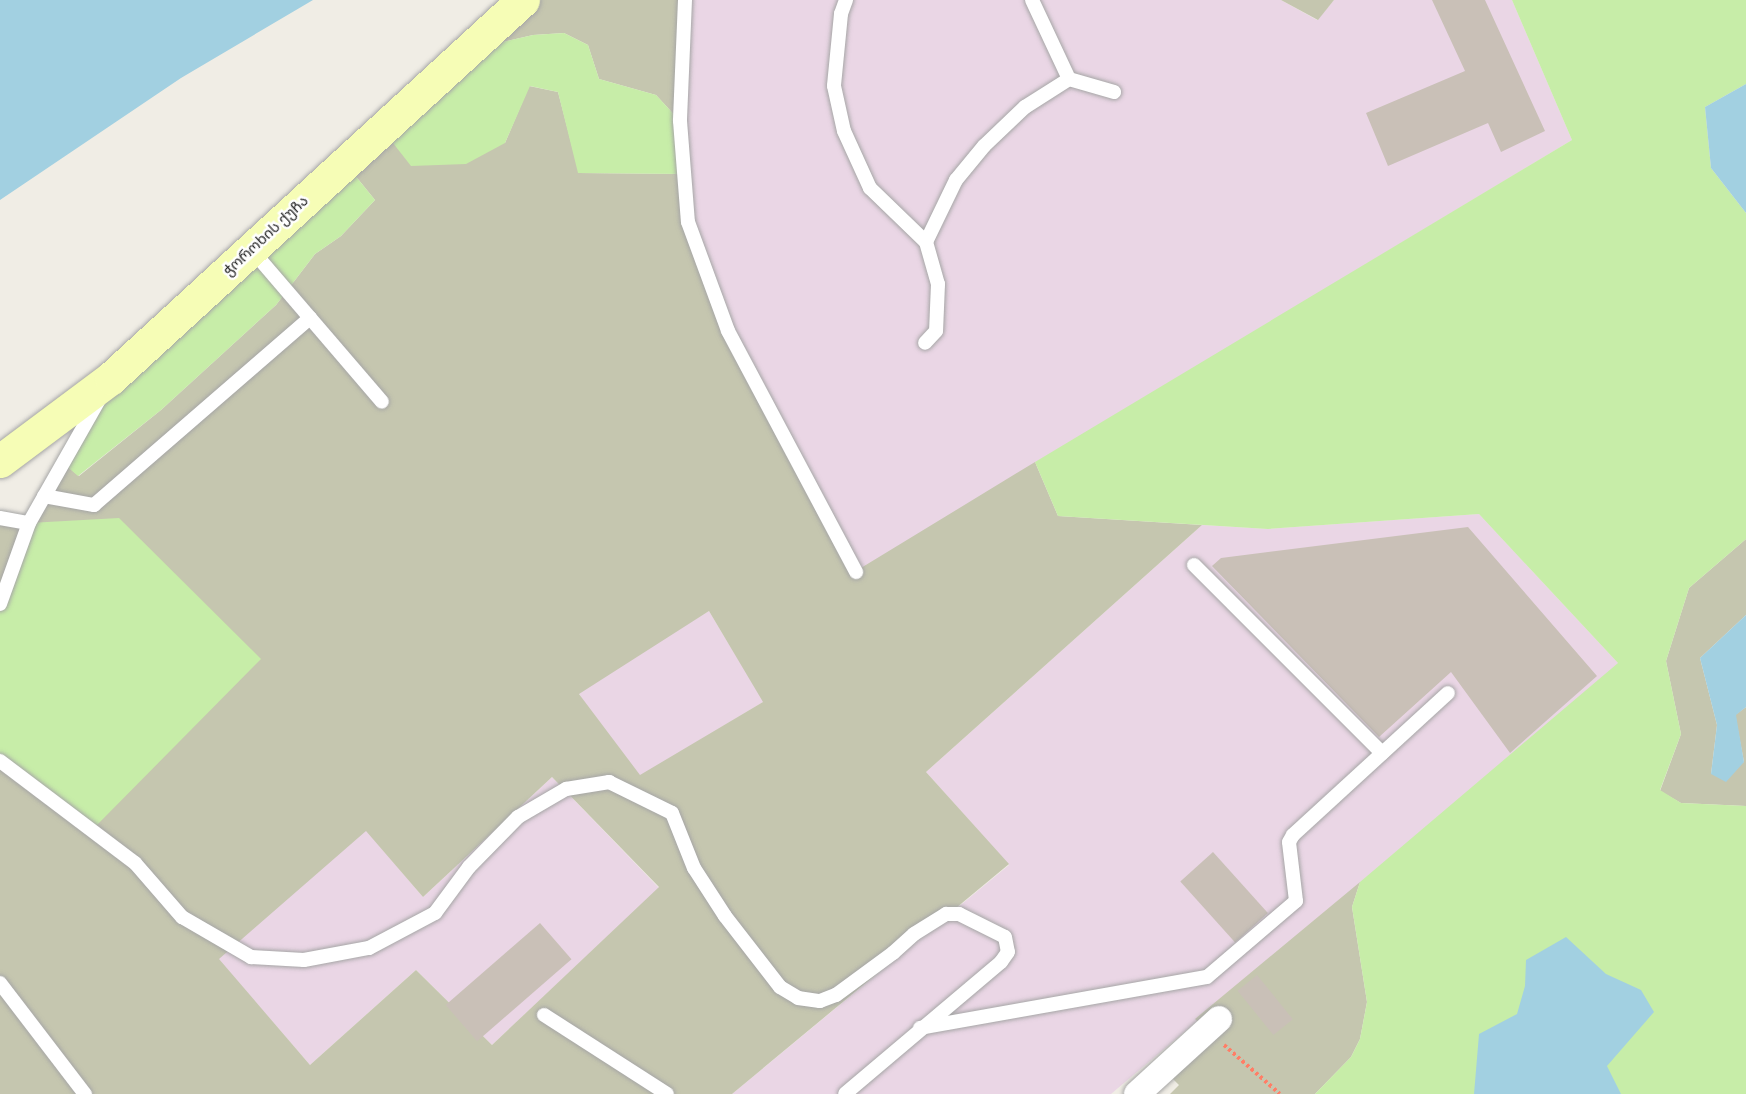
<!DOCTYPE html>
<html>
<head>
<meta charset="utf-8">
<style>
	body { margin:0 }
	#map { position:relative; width:1746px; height:1094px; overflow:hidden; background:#f0ede5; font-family:Signika,"Noto Sans Georgian",sans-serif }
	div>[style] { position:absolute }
	.industrial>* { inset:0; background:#ead6e5; transform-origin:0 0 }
	.construction>* { inset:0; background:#c5c6af }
	.grass>* { inset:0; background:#c7eda8 }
	.water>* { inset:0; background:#a2d0e1 }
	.building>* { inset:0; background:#c9c0b7; transform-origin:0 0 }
	.path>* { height:4px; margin-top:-2px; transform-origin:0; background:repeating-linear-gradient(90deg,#ff7e67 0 3px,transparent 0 6px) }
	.roads { filter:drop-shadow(0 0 2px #a6a6a6) drop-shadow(0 0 2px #a6a6a6) }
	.lane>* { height:14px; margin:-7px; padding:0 7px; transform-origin:7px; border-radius:7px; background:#fff }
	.street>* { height:26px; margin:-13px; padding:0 13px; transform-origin:13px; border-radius:13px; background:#fff }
	.secondary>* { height:33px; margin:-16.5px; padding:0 16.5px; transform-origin:16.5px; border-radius:16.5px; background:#f6fdb6 }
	span { translate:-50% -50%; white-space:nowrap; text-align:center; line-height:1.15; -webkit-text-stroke:5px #fff; paint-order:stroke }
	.street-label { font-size:15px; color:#1f1f1f }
</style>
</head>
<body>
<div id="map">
	<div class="industrial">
		<i style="clip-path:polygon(685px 0,1281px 0,1317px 20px,1334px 0,1512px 0,1572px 140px,856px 572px,728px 331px,688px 222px)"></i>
		<i style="clip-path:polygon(1479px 514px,1619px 664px,1111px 1094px,732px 1094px,1009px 865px,926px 772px,1202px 525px,1268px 529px)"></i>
		<i style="left:709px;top:611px;width:106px;height:154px;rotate:59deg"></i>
		<i style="clip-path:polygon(552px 777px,659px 888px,492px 1045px,416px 970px,310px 1065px,218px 959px,366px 830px,423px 897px)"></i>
	</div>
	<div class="construction">
		<i style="clip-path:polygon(523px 0,685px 0,680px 121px,656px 95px,599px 79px,588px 45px,564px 33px,533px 35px,490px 45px)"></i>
		<i style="clip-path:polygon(1281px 0,1334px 0,1318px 20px)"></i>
		<i style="clip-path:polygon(evenodd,529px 86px,558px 92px,579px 173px,684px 174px,688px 222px,728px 331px,856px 571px,1035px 462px,1058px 516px,1202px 525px,926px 772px,1009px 864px,732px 1094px,0 1094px,0 518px,29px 523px,63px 463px,79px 476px,161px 410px,276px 305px,315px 254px,341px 236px,375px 200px,345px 163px,382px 129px,505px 143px,529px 86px,709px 611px,763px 702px,640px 775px,579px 694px,709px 611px,529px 86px,552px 777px,659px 887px,492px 1045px,416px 970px,310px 1065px,219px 959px,366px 831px,423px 897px,552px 777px)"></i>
		<i style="clip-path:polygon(1746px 539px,1746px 615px,1700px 658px,1717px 725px,1711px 774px,1744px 762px,1735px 715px,1746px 707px,1746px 806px,1681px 803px,1660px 791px,1681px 734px,1666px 661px,1689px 588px)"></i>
		<i style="clip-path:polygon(1360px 882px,1352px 907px,1367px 1002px,1360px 1039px,1351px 1057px,1315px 1094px,1170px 1094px,1179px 1085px,1164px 1070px,1207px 1030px,1195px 1019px)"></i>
	</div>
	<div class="grass">
		<i style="clip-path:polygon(1512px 0,1746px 0,1746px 84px,1705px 107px,1711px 168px,1746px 213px,1746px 539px,1689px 588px,1666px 661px,1681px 734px,1660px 790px,1681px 803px,1746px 806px,1746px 1094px,1315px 1094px,1351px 1057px,1360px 1039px,1367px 1002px,1352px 907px,1360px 882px,1618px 663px,1479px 514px,1268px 529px,1058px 516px,1035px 462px,1572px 140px)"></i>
		<i style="clip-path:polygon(564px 33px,588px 45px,599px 79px,656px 95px,680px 121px,684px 174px,578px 173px,558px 92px,530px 86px,505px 143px,466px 164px,411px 166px,382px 129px,490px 45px,533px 35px)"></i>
		<i style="clip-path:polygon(345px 163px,375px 200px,341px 236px,315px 254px,276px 305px,161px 410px,78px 476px,63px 463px,111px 378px)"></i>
		<i style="clip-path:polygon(119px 518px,261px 659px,92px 830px,0 761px,0 604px,29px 523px)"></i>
	</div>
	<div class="water">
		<i style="clip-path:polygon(0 0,313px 0,181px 78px,0 200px)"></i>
		<i style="clip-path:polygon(1746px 84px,1746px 213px,1711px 168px,1705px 107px)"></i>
		<i style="clip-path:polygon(1746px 615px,1746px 707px,1736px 715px,1744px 762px,1726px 782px,1711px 774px,1717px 725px,1700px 658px)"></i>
		<i style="clip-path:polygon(1566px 937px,1606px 974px,1641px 990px,1654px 1012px,1607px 1066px,1621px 1094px,1474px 1094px,1479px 1034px,1517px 1014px,1525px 986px,1526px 960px)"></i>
	</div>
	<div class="building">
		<i style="clip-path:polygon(1432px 0,1485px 0,1545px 131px,1501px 152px,1488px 123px,1388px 166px,1366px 113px,1465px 71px)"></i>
		<i style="clip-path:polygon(1468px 527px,1597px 676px,1510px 753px,1451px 672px,1379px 737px,1212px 566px,1221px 558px)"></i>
		<i style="left:1213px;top:852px;width:82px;height:44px;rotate:48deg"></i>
		<i style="left:540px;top:923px;width:48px;height:125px;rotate:49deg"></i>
		<i style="left:1257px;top:975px;width:57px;height:25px;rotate:51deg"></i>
	</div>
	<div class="path">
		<i style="left:1224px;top:1045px;width:74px;rotate:41.2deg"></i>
	</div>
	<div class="roads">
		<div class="lane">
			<i style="left:685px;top:0;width:121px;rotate:92.4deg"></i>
			<i style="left:680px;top:121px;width:101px;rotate:85.5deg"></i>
			<i style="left:688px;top:222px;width:116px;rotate:69.8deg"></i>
			<i style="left:728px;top:331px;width:273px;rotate:62deg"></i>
			<i style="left:846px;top:0;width:15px;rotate:110deg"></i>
			<i style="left:841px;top:14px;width:72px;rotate:95.6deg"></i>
			<i style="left:834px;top:86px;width:46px;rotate:77.5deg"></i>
			<i style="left:844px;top:131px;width:63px;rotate:65.5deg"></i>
			<i style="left:870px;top:188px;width:78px;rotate:44deg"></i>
			<i style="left:926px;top:242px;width:44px;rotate:74.1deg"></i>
			<i style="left:938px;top:284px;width:47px;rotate:92.4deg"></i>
			<i style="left:936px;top:331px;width:16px;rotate:133deg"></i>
			<i style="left:1032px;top:0;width:87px;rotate:64.9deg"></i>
			<i style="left:1069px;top:79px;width:47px;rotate:16.1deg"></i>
			<i style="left:926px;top:242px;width:69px;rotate:-64.2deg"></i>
			<i style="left:956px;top:180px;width:44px;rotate:-50.5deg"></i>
			<i style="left:984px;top:146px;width:57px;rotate:-43.6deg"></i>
			<i style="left:1025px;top:107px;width:52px;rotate:-32.5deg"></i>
			<i style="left:251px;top:249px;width:201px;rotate:49.4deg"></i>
			<i style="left:44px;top:496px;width:51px;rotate:10.2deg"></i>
			<i style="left:94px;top:505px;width:286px;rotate:-40.9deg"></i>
			<i style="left:0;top:518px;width:29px;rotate:10deg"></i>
			<i style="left:1194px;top:565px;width:266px;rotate:45deg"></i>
			<i style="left:0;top:604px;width:86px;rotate:-70.3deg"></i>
			<i style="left:29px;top:523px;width:144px;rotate:-60.4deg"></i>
			<i style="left:0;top:761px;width:169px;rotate:37.1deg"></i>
			<i style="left:135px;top:863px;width:72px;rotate:49deg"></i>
			<i style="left:182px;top:917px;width:80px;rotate:30.1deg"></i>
			<i style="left:251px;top:957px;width:53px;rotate:3.2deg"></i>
			<i style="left:304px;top:960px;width:66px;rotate:-10.5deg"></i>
			<i style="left:369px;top:948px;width:75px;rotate:-27.9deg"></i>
			<i style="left:435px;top:913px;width:57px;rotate:-53.5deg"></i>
			<i style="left:469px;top:867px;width:70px;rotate:-45.6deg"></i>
			<i style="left:518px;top:817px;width:56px;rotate:-30.3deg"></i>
			<i style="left:566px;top:789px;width:44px;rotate:-9.2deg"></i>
			<i style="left:609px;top:782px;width:70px;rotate:26.2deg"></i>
			<i style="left:672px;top:813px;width:59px;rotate:68.2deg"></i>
			<i style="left:694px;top:868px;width:57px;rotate:57.1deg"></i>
			<i style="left:725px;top:916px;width:90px;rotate:52.2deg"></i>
			<i style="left:780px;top:987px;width:21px;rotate:31deg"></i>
			<i style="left:798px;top:998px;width:22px;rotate:8deg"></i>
			<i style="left:820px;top:1001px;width:17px;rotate:-21deg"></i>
			<i style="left:836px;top:995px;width:71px;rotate:-36.4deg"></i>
			<i style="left:893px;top:953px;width:28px;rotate:-42deg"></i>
			<i style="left:914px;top:934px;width:38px;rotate:-32deg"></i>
			<i style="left:946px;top:914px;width:13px"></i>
			<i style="left:959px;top:914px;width:51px;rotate:26.6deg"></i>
			<i style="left:1005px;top:937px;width:15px;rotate:79deg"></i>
			<i style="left:1008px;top:952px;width:12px;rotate:125deg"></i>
			<i style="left:1001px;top:962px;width:204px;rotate:139.8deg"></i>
			<i style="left:0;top:983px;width:140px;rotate:52.6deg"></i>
			<i style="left:544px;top:1015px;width:146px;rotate:32.7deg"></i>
			<i style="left:920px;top:1028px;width:291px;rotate:-10.1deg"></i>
			<i style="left:1207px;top:977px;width:117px;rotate:-40.5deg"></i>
			<i style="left:1296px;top:901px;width:59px;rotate:-96.8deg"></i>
			<i style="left:1289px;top:842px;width:8px;rotate:-60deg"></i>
			<i style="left:1293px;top:835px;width:210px;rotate:-42.5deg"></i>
		</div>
		<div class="street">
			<i style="left:1137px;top:1094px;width:111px;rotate:-42.4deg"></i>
		</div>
		<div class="secondary">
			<i style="left:0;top:461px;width:139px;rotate:-36.8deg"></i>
			<i style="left:111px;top:378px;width:559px;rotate:-42.54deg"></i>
		</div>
	</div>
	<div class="street-label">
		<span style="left:266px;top:236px;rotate:-43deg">ჭოროხის ქუჩა</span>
	</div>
</div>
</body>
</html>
